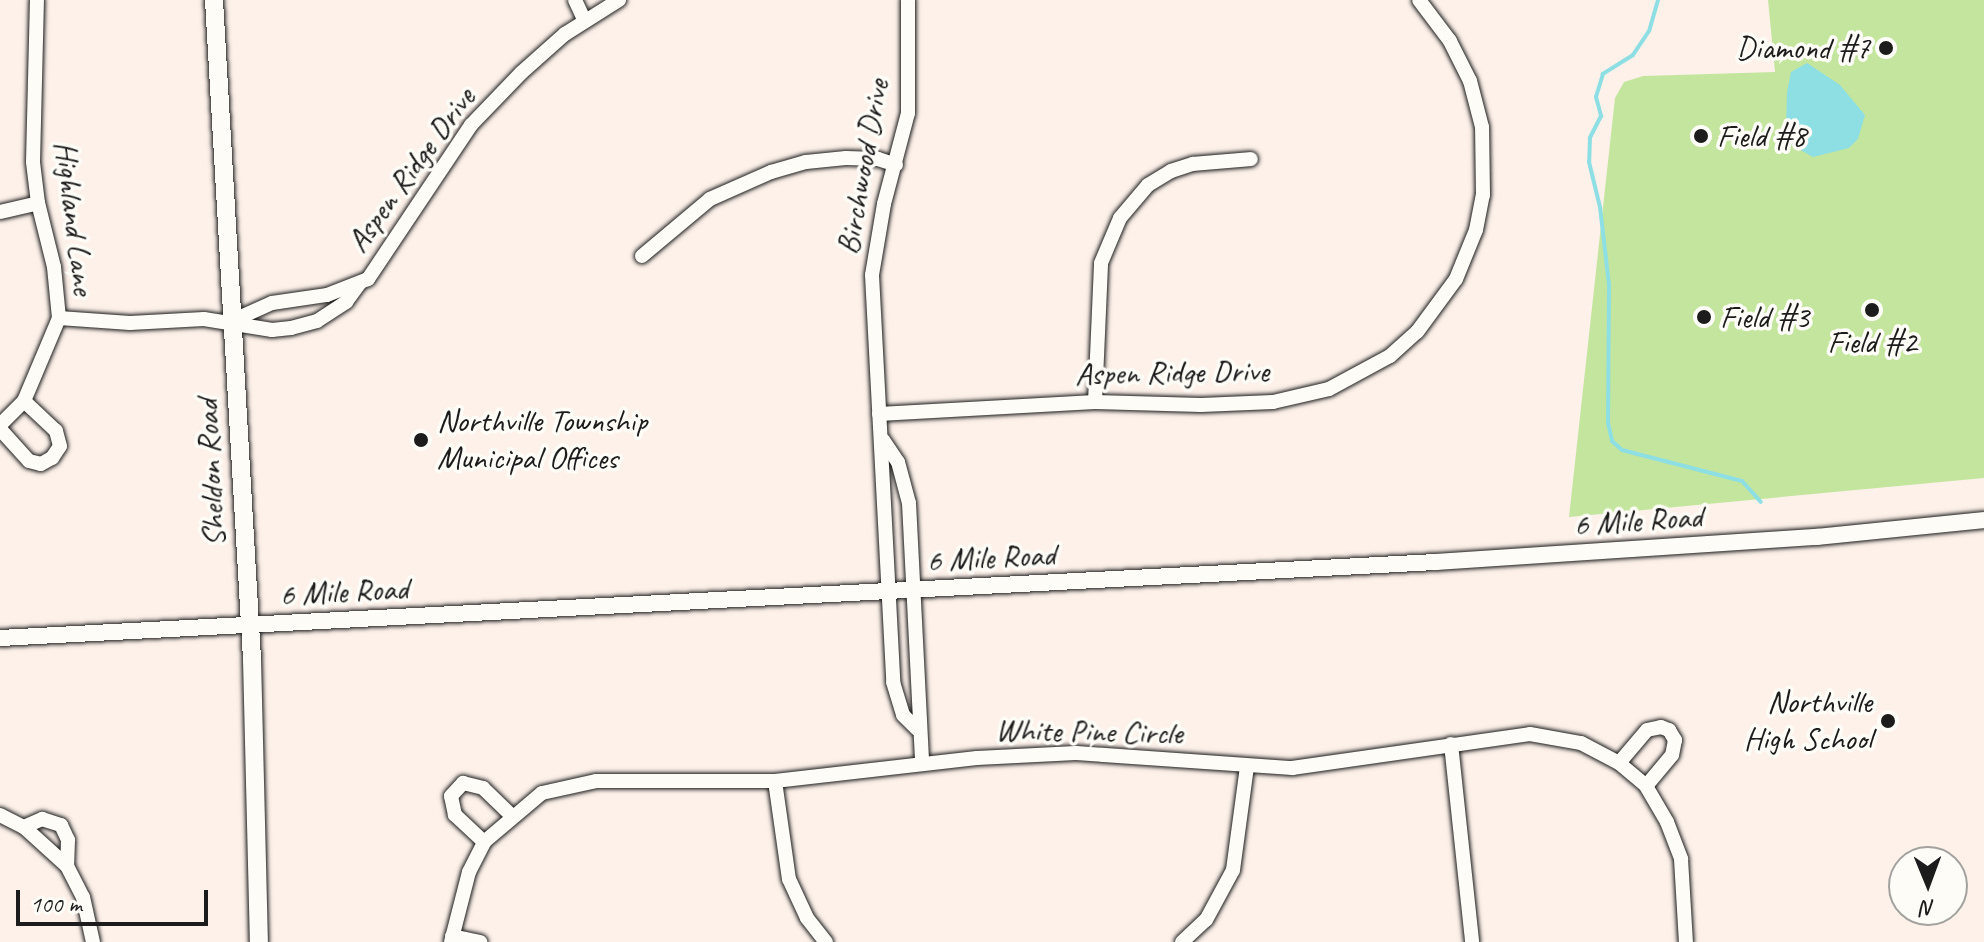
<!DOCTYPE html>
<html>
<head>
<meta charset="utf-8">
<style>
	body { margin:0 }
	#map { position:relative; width:1984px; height:942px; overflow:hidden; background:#fdf1ea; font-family:Caveat,sans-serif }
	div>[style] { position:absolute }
	.green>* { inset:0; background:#c4e59e }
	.water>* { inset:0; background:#8ddfe4 }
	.stream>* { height:4px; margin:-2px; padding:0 2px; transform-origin:2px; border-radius:2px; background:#8ddfe4 }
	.roads { filter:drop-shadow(0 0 2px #1c1c1c) drop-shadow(0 0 2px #1c1c1c) }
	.minor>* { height:14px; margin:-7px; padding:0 7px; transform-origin:7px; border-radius:7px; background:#fdfcf7 }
	.tertiary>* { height:16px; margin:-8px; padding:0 8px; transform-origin:8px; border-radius:8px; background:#fdfcf7 }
	.secondary>* { height:18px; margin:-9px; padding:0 9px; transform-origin:9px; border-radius:9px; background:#fdfcf7 }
	.dots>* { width:22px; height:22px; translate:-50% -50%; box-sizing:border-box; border:4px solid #fdfcf7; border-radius:50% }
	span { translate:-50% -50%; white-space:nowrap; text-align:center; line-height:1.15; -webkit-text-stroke:7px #fdfcf7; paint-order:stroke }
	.poi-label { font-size:32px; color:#1c1c1c }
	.right { translate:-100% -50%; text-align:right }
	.left { translate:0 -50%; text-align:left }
	.street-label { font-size:32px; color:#1c1c1c }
	.north { position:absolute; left:1888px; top:846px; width:80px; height:80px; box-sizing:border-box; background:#fdfcf7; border:2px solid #a3a29f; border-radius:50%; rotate:179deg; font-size:22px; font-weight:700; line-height:32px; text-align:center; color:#1c1c1c }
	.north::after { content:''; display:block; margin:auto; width:28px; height:36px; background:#1c1c1c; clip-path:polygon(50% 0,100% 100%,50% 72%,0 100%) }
	.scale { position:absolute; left:16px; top:890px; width:192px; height:36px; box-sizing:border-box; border:4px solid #1c1c1c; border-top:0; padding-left:10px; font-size:24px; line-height:28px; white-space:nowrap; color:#1c1c1c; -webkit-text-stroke:6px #fdfcf7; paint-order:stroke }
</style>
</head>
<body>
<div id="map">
	<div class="green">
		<i style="clip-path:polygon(1768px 0,1984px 0,1984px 478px,1569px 517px,1615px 98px,1624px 82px,1643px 76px,1775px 72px)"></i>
	</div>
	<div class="water">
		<i style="clip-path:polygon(1807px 63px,1840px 85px,1865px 115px,1858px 139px,1849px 148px,1813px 157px,1790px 144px,1786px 130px,1787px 92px,1791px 72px)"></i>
	</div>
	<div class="stream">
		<i style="left:1658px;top:0;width:32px;rotate:106deg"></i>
		<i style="left:1649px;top:31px;width:29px;rotate:124deg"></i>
		<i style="left:1633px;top:55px;width:36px;rotate:148deg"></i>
		<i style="left:1603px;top:74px;width:24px;rotate:107deg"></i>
		<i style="left:1596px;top:97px;width:20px;rotate:75deg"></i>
		<i style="left:1601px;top:116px;width:25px;rotate:117deg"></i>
		<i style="left:1590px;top:138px;width:24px;rotate:92deg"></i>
		<i style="left:1589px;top:162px;width:46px;rotate:76.3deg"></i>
		<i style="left:1600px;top:207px;width:79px;rotate:83.4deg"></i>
		<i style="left:1609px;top:285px;width:138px;rotate:90.4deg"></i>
		<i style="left:1608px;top:423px;width:18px;rotate:77deg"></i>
		<i style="left:1612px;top:441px;width:13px;rotate:42deg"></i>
		<i style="left:1622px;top:450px;width:124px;rotate:14.5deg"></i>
		<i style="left:1742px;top:481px;width:28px;rotate:48deg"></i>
	</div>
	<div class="roads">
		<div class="minor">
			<i style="left:575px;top:0;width:23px;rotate:65deg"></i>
			<i style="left:908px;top:0;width:113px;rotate:90deg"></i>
			<i style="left:908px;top:113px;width:94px;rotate:104.8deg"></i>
			<i style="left:884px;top:204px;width:72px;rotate:99.6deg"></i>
			<i style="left:872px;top:275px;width:408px;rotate:87deg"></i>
			<i style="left:893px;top:682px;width:34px;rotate:73deg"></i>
			<i style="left:903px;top:715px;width:20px;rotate:45deg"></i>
			<i style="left:0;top:212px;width:39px;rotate:-13deg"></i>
			<i style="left:642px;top:256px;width:89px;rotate:-40deg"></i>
			<i style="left:710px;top:199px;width:67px;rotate:-23.9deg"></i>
			<i style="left:771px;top:172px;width:36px;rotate:-16deg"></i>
			<i style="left:806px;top:162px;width:40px;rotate:-5.7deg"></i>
			<i style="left:846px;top:158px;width:32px;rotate:2deg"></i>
			<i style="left:878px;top:159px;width:19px;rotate:18deg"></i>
			<i style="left:59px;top:318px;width:71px;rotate:4deg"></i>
			<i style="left:130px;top:323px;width:74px;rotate:-3.1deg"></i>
			<i style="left:204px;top:319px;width:69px;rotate:9.2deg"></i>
			<i style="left:272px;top:330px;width:19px;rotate:-6deg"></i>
			<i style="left:291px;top:328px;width:27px;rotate:-15deg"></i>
			<i style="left:317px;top:321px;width:35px;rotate:-33deg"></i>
			<i style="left:346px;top:302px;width:24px;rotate:-54deg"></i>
			<i style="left:232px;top:321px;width:44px;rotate:-24.2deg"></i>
			<i style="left:272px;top:303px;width:56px;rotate:-8.3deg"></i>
			<i style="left:327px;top:295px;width:44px;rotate:-21.3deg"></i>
			<i style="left:368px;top:279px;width:185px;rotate:-56.2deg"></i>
			<i style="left:471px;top:125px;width:72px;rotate:-46.1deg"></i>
			<i style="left:521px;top:73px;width:59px;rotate:-41.6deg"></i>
			<i style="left:565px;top:34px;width:64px;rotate:-32.2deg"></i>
			<i style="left:1095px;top:402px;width:139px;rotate:-87.5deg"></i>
			<i style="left:1101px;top:263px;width:49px;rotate:-67.1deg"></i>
			<i style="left:1120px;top:218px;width:43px;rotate:-49.7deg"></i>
			<i style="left:1148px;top:185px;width:27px;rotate:-31deg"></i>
			<i style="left:1171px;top:171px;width:23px;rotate:-18deg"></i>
			<i style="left:1193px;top:164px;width:58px;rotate:-4.9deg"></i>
			<i style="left:879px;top:414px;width:216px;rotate:-3.2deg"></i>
			<i style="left:1095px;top:402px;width:106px;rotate:1.6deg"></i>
			<i style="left:1201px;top:405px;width:72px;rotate:-2.4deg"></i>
			<i style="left:1273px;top:402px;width:57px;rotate:-13.1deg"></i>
			<i style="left:1329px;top:389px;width:69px;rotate:-28.4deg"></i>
			<i style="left:1390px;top:356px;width:36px;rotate:-42deg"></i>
			<i style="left:1417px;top:332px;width:66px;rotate:-53.7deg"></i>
			<i style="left:1456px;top:279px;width:53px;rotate:-67.8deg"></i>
			<i style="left:1476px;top:230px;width:36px;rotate:-79deg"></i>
			<i style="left:1483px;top:195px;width:68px;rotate:-90.8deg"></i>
			<i style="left:1482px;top:127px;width:48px;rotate:-104.6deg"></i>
			<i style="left:1470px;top:81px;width:45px;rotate:-116.6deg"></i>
			<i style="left:1450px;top:41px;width:51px;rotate:-127.1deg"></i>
			<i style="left:0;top:425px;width:34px;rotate:-45deg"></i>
			<i style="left:24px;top:401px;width:90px;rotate:-67.1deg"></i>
			<i style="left:59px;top:318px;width:51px;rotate:-95.6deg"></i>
			<i style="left:54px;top:267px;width:66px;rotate:-104deg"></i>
			<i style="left:38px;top:203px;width:41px;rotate:-97deg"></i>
			<i style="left:33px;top:162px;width:162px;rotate:-88.6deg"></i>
			<i style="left:0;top:429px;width:43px;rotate:47.8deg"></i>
			<i style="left:29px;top:461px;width:12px;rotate:14deg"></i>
			<i style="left:41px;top:464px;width:13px;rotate:-29deg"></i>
			<i style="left:52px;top:458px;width:14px;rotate:-56deg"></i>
			<i style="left:60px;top:446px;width:16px;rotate:-105deg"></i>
			<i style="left:56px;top:431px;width:44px;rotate:-136.8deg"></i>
			<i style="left:883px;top:440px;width:27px;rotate:56deg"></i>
			<i style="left:898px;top:462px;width:42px;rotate:75deg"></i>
			<i style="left:909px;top:503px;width:261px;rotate:87.1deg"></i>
			<i style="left:1451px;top:744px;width:199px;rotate:83.9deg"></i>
			<i style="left:1619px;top:763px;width:43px;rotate:-49.7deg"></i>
			<i style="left:1647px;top:730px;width:14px;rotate:-12deg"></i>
			<i style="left:1661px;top:727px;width:9px;rotate:21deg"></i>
			<i style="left:1669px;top:730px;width:12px;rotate:59deg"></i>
			<i style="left:1675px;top:740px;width:15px;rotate:101deg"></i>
			<i style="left:1672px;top:755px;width:40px;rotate:130deg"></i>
			<i style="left:775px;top:781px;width:99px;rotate:81.9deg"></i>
			<i style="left:789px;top:879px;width:43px;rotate:65.2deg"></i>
			<i style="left:807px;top:918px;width:31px;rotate:52deg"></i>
			<i style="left:0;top:815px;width:27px;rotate:27deg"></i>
			<i style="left:24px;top:827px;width:58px;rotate:42.2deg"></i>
			<i style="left:67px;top:866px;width:35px;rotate:63deg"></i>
			<i style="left:83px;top:897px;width:46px;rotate:77.5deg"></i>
			<i style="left:24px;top:827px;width:20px;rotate:-24deg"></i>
			<i style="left:42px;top:819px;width:20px;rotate:18deg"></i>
			<i style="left:61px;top:825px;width:17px;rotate:65deg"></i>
			<i style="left:68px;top:840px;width:26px;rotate:92deg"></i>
			<i style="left:484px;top:842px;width:40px;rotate:-137deg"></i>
			<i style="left:455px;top:815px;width:19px;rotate:-102deg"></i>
			<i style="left:451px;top:796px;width:18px;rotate:-47deg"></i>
			<i style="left:463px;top:783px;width:21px;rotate:14deg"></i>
			<i style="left:483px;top:788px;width:40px;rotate:44deg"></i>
			<i style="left:452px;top:936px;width:29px;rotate:12deg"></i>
			<i style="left:451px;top:942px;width:72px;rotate:-75.6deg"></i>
			<i style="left:469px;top:872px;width:34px;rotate:-63deg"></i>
			<i style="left:484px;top:842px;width:76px;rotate:-40.2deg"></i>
			<i style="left:542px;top:793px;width:55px;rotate:-12.5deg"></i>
			<i style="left:596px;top:781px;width:179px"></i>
			<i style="left:775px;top:781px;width:203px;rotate:-6.5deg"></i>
			<i style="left:977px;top:758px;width:99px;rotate:-2.9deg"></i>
			<i style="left:1076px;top:753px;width:217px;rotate:4deg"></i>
			<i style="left:1292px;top:768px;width:240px;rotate:-8.1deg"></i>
			<i style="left:1530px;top:734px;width:52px;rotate:10deg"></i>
			<i style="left:1581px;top:743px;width:43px;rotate:27.8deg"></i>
			<i style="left:1619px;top:763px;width:35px;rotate:40deg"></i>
			<i style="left:1646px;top:786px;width:42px;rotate:59.7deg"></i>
			<i style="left:1667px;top:822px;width:40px;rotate:69deg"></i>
			<i style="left:1681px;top:859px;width:83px;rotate:86.6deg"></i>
			<i style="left:1182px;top:942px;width:33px;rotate:-43deg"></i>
			<i style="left:1206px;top:920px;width:57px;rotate:-61.6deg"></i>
			<i style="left:1233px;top:870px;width:105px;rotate:-82.3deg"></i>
		</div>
		<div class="tertiary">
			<i style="left:0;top:638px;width:1438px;rotate:-3.03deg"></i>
			<i style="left:1436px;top:562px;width:382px;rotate:-3.8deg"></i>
			<i style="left:1817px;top:537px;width:168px;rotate:-5.8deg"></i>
		</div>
		<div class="secondary">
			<i style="left:214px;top:0;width:660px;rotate:86.7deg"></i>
			<i style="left:252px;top:659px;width:283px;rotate:88.6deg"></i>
		</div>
	</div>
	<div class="dots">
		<i style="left:1886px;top:48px;background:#1c1c1c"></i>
		<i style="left:1701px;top:136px;background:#1c1c1c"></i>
		<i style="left:1872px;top:310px;background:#1c1c1c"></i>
		<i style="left:1704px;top:317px;background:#1c1c1c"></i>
		<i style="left:421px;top:440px;background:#1c1c1c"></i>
		<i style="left:1888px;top:721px;background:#1c1c1c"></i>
	</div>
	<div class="poi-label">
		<span class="right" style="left:1870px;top:48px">Diamond #7</span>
		<span class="left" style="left:1717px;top:136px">Field #8</span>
		<span class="left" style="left:1720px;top:317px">Field #3</span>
		<span style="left:1872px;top:342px">Field #2</span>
		<span class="left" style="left:437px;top:440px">Northville Township<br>Municipal Offices</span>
		<span class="right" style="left:1872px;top:721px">Northville<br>High School</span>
	</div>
	<div class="street-label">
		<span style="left:863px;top:167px;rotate:-80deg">Birchwood Drive</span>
		<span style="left:411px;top:170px;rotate:-54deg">Aspen Ridge Drive</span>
		<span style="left:74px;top:218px;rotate:83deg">Highland Lane</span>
		<span style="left:1172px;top:373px;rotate:-1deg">Aspen Ridge Drive</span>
		<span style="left:211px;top:473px;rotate:-93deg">Sheldon Road</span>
		<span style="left:1638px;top:521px;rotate:-4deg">6 Mile Road</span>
		<span style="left:991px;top:558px;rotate:-3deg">6 Mile Road</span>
		<span style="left:344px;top:592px;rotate:-3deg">6 Mile Road</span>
		<span style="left:1089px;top:732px;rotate:1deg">White Pine Circle</span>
	</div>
	<div class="north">N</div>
	<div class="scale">100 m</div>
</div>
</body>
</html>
